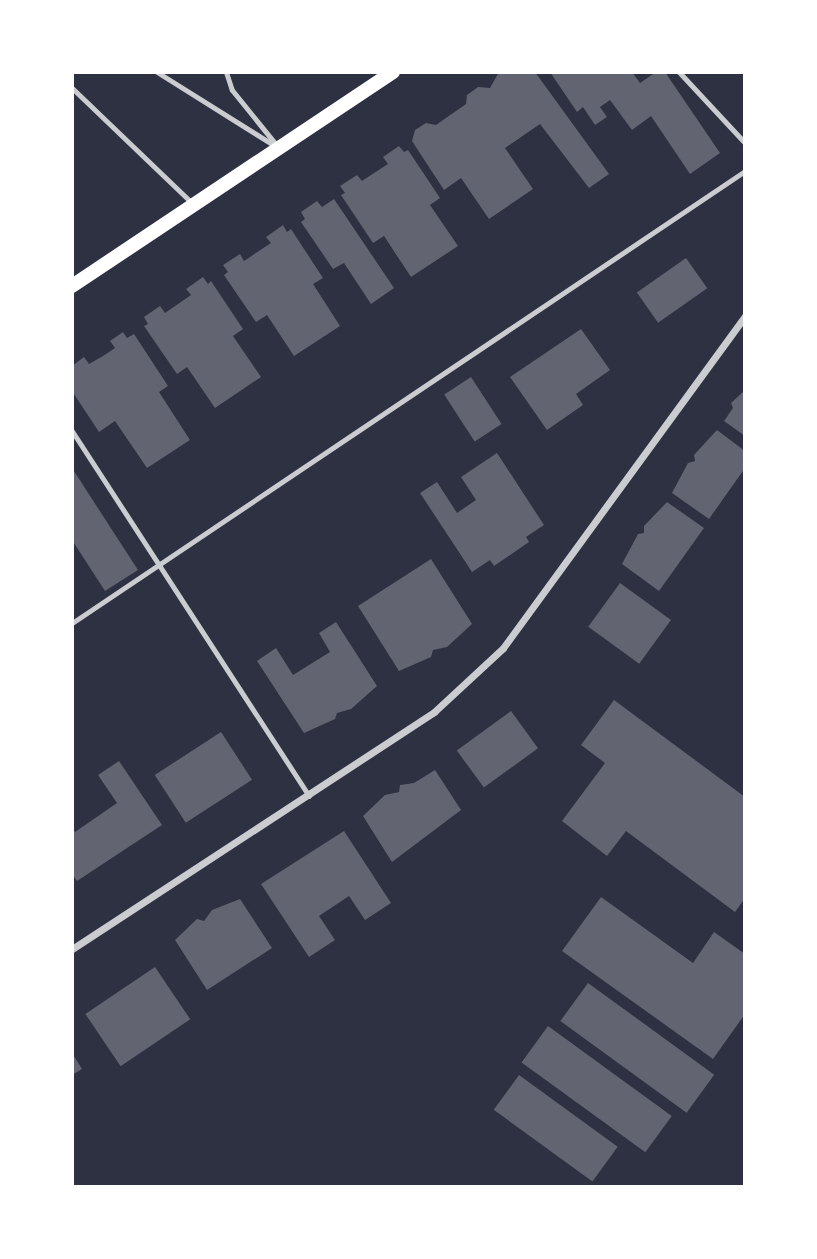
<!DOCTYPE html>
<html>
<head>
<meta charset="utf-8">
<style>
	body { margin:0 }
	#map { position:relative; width:817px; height:1259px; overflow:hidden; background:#2d3142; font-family:"Fira Sans Condensed",sans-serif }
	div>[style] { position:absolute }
	.building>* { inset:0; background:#626471; transform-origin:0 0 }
	.service>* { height:5px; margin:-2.5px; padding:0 2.5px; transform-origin:2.5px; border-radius:2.5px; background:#caccd0 }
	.minor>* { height:7px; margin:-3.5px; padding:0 3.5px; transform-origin:3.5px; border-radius:3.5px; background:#caccd0 }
	.secondary>* { height:14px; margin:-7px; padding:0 7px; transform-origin:7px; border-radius:7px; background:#fff }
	span { translate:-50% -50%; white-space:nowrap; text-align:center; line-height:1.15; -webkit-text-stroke:7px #fff; paint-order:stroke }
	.frame { position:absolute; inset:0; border:74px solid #fff; pointer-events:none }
</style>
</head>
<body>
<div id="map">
	<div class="building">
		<i style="clip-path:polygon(499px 72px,535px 72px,609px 174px,589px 188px,540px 124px,505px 148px,533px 189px,489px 219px,461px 178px,444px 190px,412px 141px,415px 130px,426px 123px,436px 125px,466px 104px,467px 95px,478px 87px,490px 88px)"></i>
		<i style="clip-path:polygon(550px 72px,632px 72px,640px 83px,656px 72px,665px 72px,720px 153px,690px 174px,651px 116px,632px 130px,610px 100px,600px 107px,607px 117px,595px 125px,583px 107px,577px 112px)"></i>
		<i style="clip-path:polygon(399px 146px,404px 152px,408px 150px,440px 198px,430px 205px,458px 246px,411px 277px,384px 236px,373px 243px,341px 195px,345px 193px,340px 186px,357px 175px,362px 181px,374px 173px,388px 164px,383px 157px)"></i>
		<i style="clip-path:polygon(334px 199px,394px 288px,371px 304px,344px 263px,333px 269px,301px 222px,305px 219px,301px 212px,317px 201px,322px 207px)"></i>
		<i style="clip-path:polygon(283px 225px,287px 232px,291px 229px,323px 278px,313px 284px,340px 326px,294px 356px,267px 315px,256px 322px,224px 275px,228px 272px,223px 265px,240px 254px,244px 261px,271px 243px,266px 237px)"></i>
		<i style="left:686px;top:258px;width:37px;height:60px;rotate:55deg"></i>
		<i style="clip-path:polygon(203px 277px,208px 284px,211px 281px,243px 329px,233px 336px,261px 377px,215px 408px,187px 367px,177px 374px,144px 326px,148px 324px,144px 317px,160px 306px,165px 313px,191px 295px,186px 289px)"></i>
		<i style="clip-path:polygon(581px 329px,610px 370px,576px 394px,583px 405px,547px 430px,510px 377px)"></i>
		<i style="clip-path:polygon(123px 332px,127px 338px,134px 334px,168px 386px,159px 392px,190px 440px,147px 468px,115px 421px,99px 432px,72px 391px,72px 366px,84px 357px,89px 364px,103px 356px,115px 348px,110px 341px)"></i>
		<i style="left:471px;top:377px;width:56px;height:32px;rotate:57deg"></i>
		<i style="clip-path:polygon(745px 390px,745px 436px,724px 421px,733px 408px,731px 403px)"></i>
		<i style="clip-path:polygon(717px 430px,745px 451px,745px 468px,709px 519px,672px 493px,688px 463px,695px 461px,694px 455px)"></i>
		<i style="clip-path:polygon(497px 453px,544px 525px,526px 537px,529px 542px,494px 566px,490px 560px,472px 572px,420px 493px,437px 482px,457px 513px,476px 500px,461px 477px)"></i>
		<i style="clip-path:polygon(72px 468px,138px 570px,105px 591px,72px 540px)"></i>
		<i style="clip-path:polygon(667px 502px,704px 528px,659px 591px,622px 564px,638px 534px,644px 533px,644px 526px)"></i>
		<i style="clip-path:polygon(431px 559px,472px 624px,447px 647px,433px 650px,431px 657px,399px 671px,358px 606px)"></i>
		<i style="left:620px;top:583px;width:63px;height:54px;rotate:36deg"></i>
		<i style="clip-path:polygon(336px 622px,377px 686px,351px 709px,337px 713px,335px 719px,304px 733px,257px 661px,276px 648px,293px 675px,330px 652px,319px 633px)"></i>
		<i style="clip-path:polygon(614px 700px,745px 797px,745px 898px,735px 912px,626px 831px,607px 856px,562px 821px,605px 763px,581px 745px)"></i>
		<i style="left:511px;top:711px;width:46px;height:67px;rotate:54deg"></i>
		<i style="left:221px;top:732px;width:57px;height:79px;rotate:57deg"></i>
		<i style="clip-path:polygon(119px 761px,162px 825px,77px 881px,72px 874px,72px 827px,75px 832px,117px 803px,98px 775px)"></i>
		<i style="clip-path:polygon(435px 770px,461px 810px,392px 862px,363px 816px,385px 795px,399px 792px,400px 785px,414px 783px)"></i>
		<i style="clip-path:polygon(344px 831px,391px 903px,365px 920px,349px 896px,319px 916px,335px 940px,309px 957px,261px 884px)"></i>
		<i style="clip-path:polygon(601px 897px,693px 963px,714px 932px,745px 954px,745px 1014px,713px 1059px,562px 951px)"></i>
		<i style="clip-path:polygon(240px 899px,272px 948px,207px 990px,175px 940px,197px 919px,204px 921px,212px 910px)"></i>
		<i style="left:155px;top:967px;width:63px;height:84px;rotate:56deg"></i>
		<i style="left:588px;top:983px;width:156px;height:47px;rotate:36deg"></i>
		<i style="left:548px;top:1026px;width:153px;height:45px;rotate:36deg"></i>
		<i style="clip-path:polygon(72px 1053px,82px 1069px,72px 1075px)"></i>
		<i style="left:519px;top:1075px;width:122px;height:43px;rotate:36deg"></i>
	</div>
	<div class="service">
		<i style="left:157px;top:72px;width:143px;rotate:32.1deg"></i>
		<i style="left:226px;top:72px;width:19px;rotate:72deg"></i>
		<i style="left:232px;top:90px;width:67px;rotate:51.1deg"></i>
		<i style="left:679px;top:72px;width:97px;rotate:47.1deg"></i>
		<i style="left:72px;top:88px;width:168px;rotate:43.8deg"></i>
		<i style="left:72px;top:431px;width:435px;rotate:57deg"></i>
		<i style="left:72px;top:623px;width:811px;rotate:-33.89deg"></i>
	</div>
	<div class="minor">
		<i style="left:72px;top:949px;width:433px;rotate:-33.2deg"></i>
		<i style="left:434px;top:712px;width:94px;rotate:-42.8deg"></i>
		<i style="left:503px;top:648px;width:411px;rotate:-53.9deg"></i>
	</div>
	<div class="secondary">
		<i style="left:72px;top:286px;width:386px;rotate:-33.7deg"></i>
	</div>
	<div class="frame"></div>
</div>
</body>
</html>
